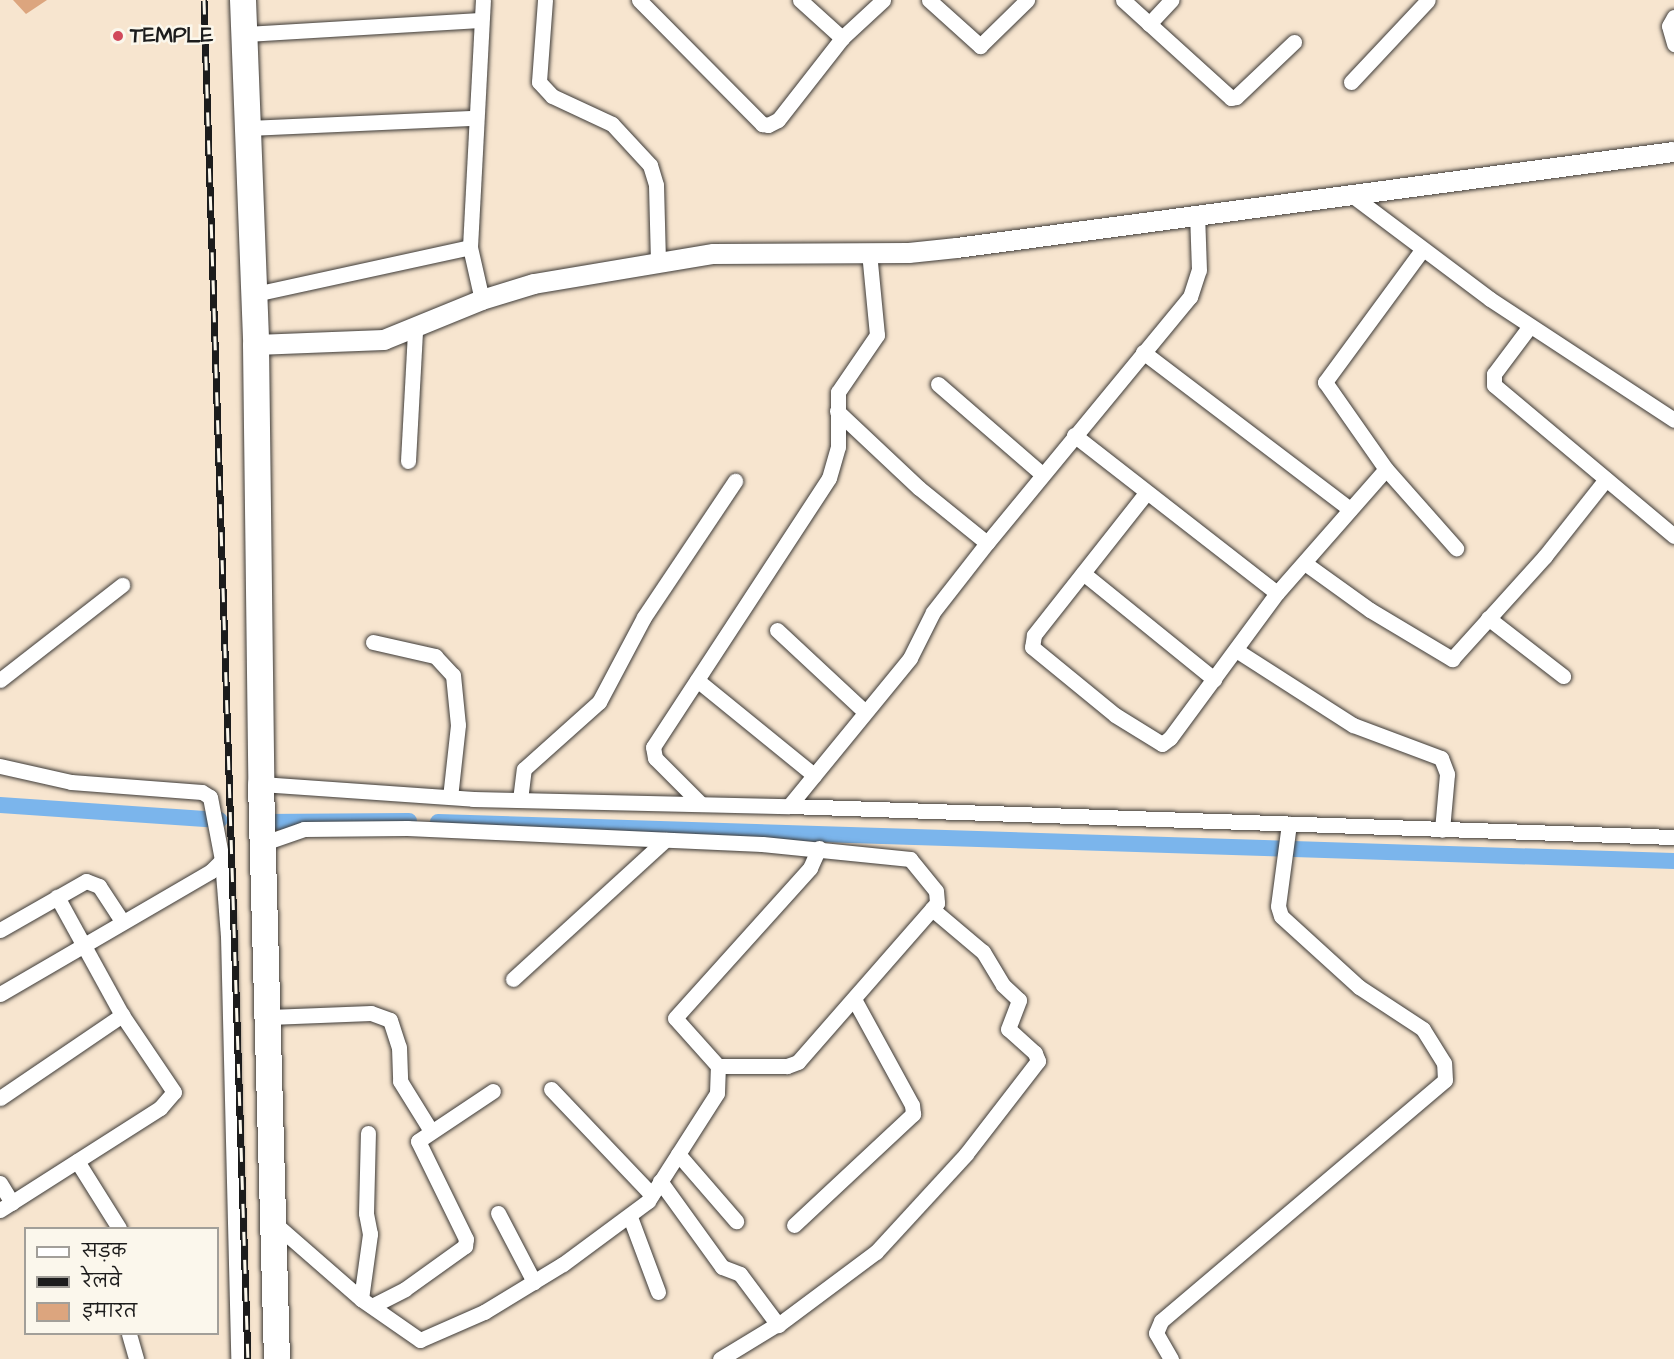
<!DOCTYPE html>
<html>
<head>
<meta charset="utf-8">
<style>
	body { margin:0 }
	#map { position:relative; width:1674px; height:1359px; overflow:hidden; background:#f7e5cf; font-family:"Architects Daughter","Playpen Sans Deva",sans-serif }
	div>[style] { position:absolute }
	.canal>* { height:16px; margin:-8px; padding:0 8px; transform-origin:8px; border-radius:8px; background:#7bb5ec }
	.building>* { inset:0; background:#dca57e }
	.roads { filter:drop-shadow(0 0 2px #3d3a37) drop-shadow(0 0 2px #3d3a37) }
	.minor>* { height:15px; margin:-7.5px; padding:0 7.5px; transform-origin:7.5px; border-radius:7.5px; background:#fff }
	.tertiary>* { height:20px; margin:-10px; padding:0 10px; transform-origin:10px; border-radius:10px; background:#fff }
	.trunk>* { height:26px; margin:-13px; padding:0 13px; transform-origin:13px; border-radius:13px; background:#fff }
	.rail>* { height:7px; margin-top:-3.5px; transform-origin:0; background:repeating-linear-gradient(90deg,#fbf7ec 0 14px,#1c1c1c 0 28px); box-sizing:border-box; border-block:2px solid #1c1c1c }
	.dots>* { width:16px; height:16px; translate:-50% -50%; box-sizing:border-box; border:3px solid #fbf7ec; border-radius:50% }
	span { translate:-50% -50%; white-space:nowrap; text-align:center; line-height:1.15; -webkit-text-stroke:5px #fbf7ec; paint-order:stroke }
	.poi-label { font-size:21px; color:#1c1c1c; font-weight:700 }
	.left { translate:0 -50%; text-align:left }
	.legend { position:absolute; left:24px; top:1227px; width:195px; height:108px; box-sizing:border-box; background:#fbf7ec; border:2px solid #a29f99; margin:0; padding:8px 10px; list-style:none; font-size:18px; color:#1c1c1c }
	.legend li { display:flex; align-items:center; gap:12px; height:30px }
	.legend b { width:30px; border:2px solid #a29f99 }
</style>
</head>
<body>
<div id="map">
	<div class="canal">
		<i style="left:0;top:805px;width:220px;rotate:3.9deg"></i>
		<i style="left:260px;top:822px;width:149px;rotate:-0.4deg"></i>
		<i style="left:438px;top:822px;width:1237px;rotate:1.81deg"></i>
	</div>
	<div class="building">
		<i style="clip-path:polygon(13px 0,47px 0,26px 14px)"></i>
	</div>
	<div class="roads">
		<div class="minor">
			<i style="left:545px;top:0;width:82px;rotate:94.2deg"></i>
			<i style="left:539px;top:82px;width:19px;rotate:47deg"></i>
			<i style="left:552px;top:96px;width:66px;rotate:25deg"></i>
			<i style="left:612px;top:124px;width:56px;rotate:47.2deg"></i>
			<i style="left:650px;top:165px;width:21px;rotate:73deg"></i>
			<i style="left:656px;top:185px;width:78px;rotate:88.5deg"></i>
			<i style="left:639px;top:0;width:175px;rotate:45.2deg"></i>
			<i style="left:762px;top:124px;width:6px;rotate:9deg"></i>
			<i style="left:768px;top:125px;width:11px;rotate:-27deg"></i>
			<i style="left:778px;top:120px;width:104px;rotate:-52deg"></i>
			<i style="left:842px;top:38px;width:56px;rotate:-42.8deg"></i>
			<i style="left:800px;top:0;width:57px;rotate:42.1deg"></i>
			<i style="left:929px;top:0;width:69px;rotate:42deg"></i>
			<i style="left:980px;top:46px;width:66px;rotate:-44.4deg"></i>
			<i style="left:1123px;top:0;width:146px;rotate:42.2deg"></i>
			<i style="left:1231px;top:98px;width:5px;rotate:-11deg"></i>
			<i style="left:1236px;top:97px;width:80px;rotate:-43.5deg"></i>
			<i style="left:1674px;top:17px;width:10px;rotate:119deg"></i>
			<i style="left:1669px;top:26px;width:19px;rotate:74deg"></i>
			<i style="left:1149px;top:24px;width:33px;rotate:-47deg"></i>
			<i style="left:245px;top:34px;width:236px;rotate:-3.4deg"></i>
			<i style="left:1351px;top:82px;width:112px;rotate:-46.8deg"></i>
			<i style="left:250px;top:128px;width:224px;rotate:-2.6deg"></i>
			<i style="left:1349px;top:193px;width:176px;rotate:36.9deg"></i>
			<i style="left:1490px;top:299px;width:220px;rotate:33.3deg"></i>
			<i style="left:1422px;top:250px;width:164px;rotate:126.3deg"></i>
			<i style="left:1325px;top:382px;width:106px;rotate:55deg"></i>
			<i style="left:1386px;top:469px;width:106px;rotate:48.5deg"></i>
			<i style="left:255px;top:294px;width:220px;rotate:-12.3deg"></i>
			<i style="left:482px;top:300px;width:54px;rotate:-102.8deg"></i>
			<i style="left:470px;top:247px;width:247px;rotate:-87deg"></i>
			<i style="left:1530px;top:326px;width:60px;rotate:126.9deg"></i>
			<i style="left:1494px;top:374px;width:11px;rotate:90deg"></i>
			<i style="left:1494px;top:385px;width:235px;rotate:40deg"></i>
			<i style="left:1143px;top:352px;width:260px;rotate:37.2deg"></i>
			<i style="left:938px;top:384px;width:138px;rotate:40.9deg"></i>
			<i style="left:837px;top:411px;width:112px;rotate:43.2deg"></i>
			<i style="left:919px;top:488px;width:87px;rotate:39deg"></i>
			<i style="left:1074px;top:435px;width:257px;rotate:37.9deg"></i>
			<i style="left:408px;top:461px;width:131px;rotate:-86.9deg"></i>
			<i style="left:1146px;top:493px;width:181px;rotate:128.3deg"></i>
			<i style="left:1034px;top:635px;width:12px;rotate:99deg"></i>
			<i style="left:1032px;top:647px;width:107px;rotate:39.3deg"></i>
			<i style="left:1115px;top:715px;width:55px;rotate:31.7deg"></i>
			<i style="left:1162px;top:744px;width:10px;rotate:-37deg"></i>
			<i style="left:1170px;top:738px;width:180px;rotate:-53.6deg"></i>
			<i style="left:1277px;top:593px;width:165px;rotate:-48.7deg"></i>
			<i style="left:1306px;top:564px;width:79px;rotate:35.7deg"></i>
			<i style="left:1370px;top:610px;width:96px;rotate:30.9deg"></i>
			<i style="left:1452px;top:659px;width:139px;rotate:-47.9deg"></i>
			<i style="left:1545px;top:556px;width:98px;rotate:-51.6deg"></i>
			<i style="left:1083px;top:573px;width:169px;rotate:39deg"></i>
			<i style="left:1488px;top:618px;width:95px;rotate:37.7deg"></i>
			<i style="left:777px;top:630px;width:120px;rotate:43deg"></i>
			<i style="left:373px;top:642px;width:64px;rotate:12.7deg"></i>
			<i style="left:435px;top:656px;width:26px;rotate:47deg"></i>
			<i style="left:453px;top:675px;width:50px;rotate:84.3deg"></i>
			<i style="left:458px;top:725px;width:72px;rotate:96.3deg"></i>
			<i style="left:1236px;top:650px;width:139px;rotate:32.7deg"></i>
			<i style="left:1353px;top:725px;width:94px;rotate:20.6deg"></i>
			<i style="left:1441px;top:758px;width:17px;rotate:69deg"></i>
			<i style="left:1447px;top:774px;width:56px;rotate:95.1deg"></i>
			<i style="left:0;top:680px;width:155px;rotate:-37.9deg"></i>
			<i style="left:697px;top:680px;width:151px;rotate:39.1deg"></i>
			<i style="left:0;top:766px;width:73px;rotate:12.7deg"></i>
			<i style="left:71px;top:782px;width:131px;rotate:4.4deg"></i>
			<i style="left:202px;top:792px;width:9px;rotate:32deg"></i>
			<i style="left:210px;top:797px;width:64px;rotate:79.2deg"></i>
			<i style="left:222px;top:860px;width:76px;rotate:85.5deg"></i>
			<i style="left:228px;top:936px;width:423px;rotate:88.6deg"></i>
			<i style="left:261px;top:784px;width:213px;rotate:4deg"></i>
			<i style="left:473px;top:799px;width:316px;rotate:1.3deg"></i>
			<i style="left:789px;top:806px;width:886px;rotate:2.01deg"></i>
			<i style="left:520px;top:800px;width:31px;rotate:-83deg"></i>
			<i style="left:524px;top:769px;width:101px;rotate:-41.8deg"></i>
			<i style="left:599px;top:702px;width:96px;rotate:-62.1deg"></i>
			<i style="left:644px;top:617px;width:164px;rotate:-56.2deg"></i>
			<i style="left:701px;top:804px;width:65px;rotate:-135deg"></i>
			<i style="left:655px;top:758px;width:11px;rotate:-100deg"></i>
			<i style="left:653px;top:747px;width:321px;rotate:-56.8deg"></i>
			<i style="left:829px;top:478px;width:32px;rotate:-74deg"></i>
			<i style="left:838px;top:447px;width:55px;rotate:-90deg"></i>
			<i style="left:838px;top:392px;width:69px;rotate:-55.6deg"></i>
			<i style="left:877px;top:335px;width:83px;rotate:-95.5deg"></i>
			<i style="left:789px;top:806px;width:191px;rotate:-50.7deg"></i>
			<i style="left:910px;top:658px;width:51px;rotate:-63.4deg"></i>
			<i style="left:933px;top:612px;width:88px;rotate:-52deg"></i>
			<i style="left:987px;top:543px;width:319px;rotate:-50.5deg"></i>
			<i style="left:1190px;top:297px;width:28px;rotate:-72deg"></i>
			<i style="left:1199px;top:270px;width:57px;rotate:-92deg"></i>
			<i style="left:264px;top:843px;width:42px;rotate:-19.3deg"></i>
			<i style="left:304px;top:829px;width:103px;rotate:-0.6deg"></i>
			<i style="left:407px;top:828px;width:355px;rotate:2.6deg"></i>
			<i style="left:762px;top:844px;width:149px;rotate:5.8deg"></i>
			<i style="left:910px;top:859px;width:41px;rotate:50.9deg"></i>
			<i style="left:936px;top:891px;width:12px;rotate:85deg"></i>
			<i style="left:937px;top:903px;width:211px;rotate:131.2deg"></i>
			<i style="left:798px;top:1062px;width:12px;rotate:160deg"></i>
			<i style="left:787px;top:1066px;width:69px;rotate:180deg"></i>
			<i style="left:0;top:930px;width:99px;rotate:-29.7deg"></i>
			<i style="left:86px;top:881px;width:14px;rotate:21deg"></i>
			<i style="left:99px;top:886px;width:42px;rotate:56.7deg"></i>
			<i style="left:513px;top:979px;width:206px;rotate:-42.4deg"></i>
			<i style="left:0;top:994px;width:244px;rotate:-30.2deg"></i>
			<i style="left:211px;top:871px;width:16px;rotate:-45deg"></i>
			<i style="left:269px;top:1017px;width:102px;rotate:-2.2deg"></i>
			<i style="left:371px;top:1013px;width:20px;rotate:20deg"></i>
			<i style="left:390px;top:1020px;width:28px;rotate:72deg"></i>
			<i style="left:399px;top:1047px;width:34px;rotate:88deg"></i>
			<i style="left:400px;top:1081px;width:59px;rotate:58.2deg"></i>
			<i style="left:551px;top:1089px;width:146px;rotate:46.4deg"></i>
			<i style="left:0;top:1098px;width:148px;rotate:-34.2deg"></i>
			<i style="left:678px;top:1154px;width:89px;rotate:49.1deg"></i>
			<i style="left:77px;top:1161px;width:79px;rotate:57.9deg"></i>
			<i style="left:660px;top:1181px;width:106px;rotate:54.2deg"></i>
			<i style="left:722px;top:1267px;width:19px;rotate:21deg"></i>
			<i style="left:740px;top:1274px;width:64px;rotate:53.3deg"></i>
			<i style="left:778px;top:1325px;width:122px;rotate:-36.7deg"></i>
			<i style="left:876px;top:1252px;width:133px;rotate:-47.4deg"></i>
			<i style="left:966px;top:1154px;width:118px;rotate:-52.3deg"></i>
			<i style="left:1038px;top:1061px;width:9px;rotate:-111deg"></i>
			<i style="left:1035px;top:1053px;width:36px;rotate:-138deg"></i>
			<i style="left:1008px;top:1029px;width:31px;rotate:-69deg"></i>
			<i style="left:1019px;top:1000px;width:22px;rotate:-137deg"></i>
			<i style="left:1003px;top:985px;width:39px;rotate:-121deg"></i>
			<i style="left:983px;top:952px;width:67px;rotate:-139.9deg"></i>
			<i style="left:0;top:1183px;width:23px;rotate:59deg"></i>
			<i style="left:0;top:1210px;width:190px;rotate:-32.5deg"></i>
			<i style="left:160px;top:1108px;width:21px;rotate:-49deg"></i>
			<i style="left:174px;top:1092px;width:93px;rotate:-124deg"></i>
			<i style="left:122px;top:1015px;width:135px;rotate:-118.8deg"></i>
			<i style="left:498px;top:1213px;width:78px;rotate:62.4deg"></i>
			<i style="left:630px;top:1217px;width:80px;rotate:69.5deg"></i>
			<i style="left:274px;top:1223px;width:116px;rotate:41.1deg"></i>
			<i style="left:361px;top:1299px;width:72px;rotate:34.8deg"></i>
			<i style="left:420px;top:1340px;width:70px;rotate:-23.6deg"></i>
			<i style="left:484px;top:1312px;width:92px;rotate:-31.3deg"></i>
			<i style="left:563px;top:1264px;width:106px;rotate:-36.5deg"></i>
			<i style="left:648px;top:1201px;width:128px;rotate:-57.4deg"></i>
			<i style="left:717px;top:1093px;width:27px;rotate:-88deg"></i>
			<i style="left:718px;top:1066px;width:64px;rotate:-131.9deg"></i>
			<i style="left:675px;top:1018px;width:202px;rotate:-48deg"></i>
			<i style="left:810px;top:868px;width:22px;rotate:-66deg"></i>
			<i style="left:794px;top:1225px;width:163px;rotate:-43deg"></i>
			<i style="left:913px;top:1114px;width:9px;rotate:-96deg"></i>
			<i style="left:912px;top:1105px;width:121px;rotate:-118.7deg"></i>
			<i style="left:361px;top:1299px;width:66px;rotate:-82.1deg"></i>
			<i style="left:370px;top:1234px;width:21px;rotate:-101deg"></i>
			<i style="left:366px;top:1213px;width:80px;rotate:-88.6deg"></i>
			<i style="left:372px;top:1306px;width:37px;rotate:-27deg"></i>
			<i style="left:405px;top:1289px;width:74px;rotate:-35.6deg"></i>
			<i style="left:465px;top:1246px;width:7px;rotate:-82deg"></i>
			<i style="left:466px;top:1239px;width:109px;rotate:-116.1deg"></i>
			<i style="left:418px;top:1141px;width:90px;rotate:-33.7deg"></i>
			<i style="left:129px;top:1334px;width:26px;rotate:74deg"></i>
			<i style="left:720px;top:1359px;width:66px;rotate:-31.3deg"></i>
			<i style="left:1171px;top:1359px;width:30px;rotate:-120deg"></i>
			<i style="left:1156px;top:1333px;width:13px;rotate:-67deg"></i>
			<i style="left:1161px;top:1321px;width:372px;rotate:-40.3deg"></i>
			<i style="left:1445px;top:1080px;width:17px;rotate:-93deg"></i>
			<i style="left:1444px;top:1063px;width:40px;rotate:-122deg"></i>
			<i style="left:1423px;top:1029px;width:77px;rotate:-146.7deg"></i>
			<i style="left:1359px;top:987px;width:105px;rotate:-137.7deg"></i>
			<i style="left:1281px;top:916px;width:10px;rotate:-107deg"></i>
			<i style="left:1278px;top:906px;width:83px;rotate:-82.4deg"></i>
		</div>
		<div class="tertiary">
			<i style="left:256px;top:345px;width:128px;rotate:-2.2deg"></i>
			<i style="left:384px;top:340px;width:106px;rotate:-22.2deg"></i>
			<i style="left:482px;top:300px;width:54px;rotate:-17.1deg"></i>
			<i style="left:534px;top:284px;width:182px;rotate:-9.5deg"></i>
			<i style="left:714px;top:254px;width:195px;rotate:-0.3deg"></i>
			<i style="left:909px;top:253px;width:48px;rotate:-5.9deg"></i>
			<i style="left:957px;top:248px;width:723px;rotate:-7.63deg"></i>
		</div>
		<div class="trunk">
			<i style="left:243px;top:0;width:345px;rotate:87.8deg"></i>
			<i style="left:256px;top:345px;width:439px;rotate:89.3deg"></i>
			<i style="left:261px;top:784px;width:575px;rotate:88.41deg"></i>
		</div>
	</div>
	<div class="rail">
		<i style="left:204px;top:0;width:1360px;rotate:88.15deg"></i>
	</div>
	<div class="dots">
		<i style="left:118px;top:36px;background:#d1495b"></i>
	</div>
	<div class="poi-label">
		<span class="left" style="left:130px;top:36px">TEMPLE</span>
	</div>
	<ul class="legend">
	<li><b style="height:8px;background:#fff"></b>सड़क</li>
	<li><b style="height:8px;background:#1c1c1c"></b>रेलवे</li>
	<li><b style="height:16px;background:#dca57e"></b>इमारत</li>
	</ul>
</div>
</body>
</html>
